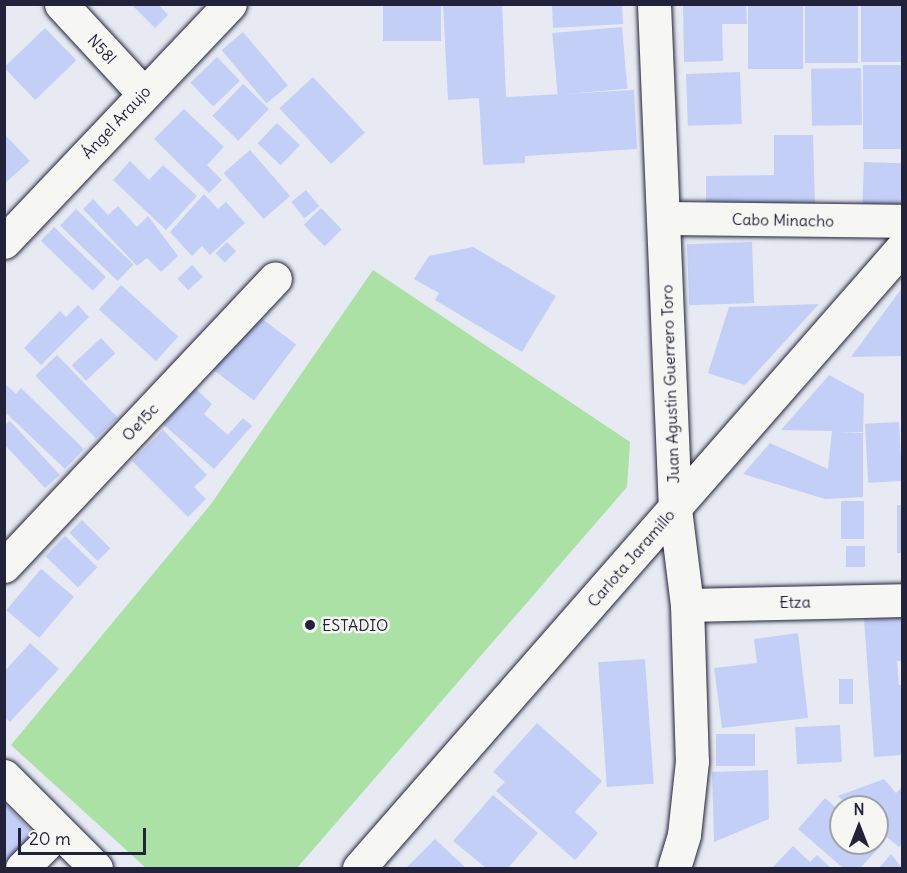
<!DOCTYPE html>
<html>
<head>
<meta charset="utf-8">
<style>
	body { margin:0 }
	#map { position:relative; width:907px; height:873px; overflow:hidden; background:#e7eaf3; font-family:Delius,sans-serif }
	div>[style] { position:absolute }
	.green>* { inset:0; background:#abe1a4 }
	.building>* { inset:0; background:#c3cff6; transform-origin:0 0 }
	.roads { filter:drop-shadow(0 0 2px #22223b) drop-shadow(0 0 2px #22223b) }
	.minor>* { height:33px; margin:-16.5px; padding:0 16.5px; transform-origin:16.5px; border-radius:16.5px; background:#f6f6f2 }
	.dots>* { width:16px; height:16px; translate:-50% -50%; box-sizing:border-box; border:3px solid #f6f6f2; border-radius:50% }
	span { translate:-50% -50%; white-space:nowrap; text-align:center; line-height:1.15; -webkit-text-stroke:5px #f6f6f2; paint-order:stroke }
	.street-label { font-size:16px; color:#22223b }
	.poi-label { font-size:16px; color:#22223b }
	.left { translate:0 -50%; text-align:left }
	.frame { position:absolute; inset:0; border:6px solid #22223b; pointer-events:none }
	.north { position:absolute; left:829px; top:795px; width:60px; height:60px; box-sizing:border-box; background:#f6f6f2; border:2px solid #a1a1a9; border-radius:50%; rotate:0deg; font-size:16px; font-weight:700; line-height:24px; text-align:center; color:#22223b }
	.north::after { content:''; display:block; margin:auto; width:21px; height:27px; background:#22223b; clip-path:polygon(50% 0,100% 100%,50% 72%,0 100%) }
	.scale { position:absolute; left:18px; top:828px; width:128px; height:27px; box-sizing:border-box; border:3px solid #22223b; border-top:0; padding-left:8px; font-size:18px; line-height:21px; white-space:nowrap; color:#22223b; -webkit-text-stroke:4px #f6f6f2; paint-order:stroke }
</style>
</head>
<body>
<div id="map">
	<div class="green">
		<i style="clip-path:polygon(373px 270px,630px 442px,627px 487px,297px 868px,146px 868px,11px 745px,211px 504px)"></i>
	</div>
	<div class="building">
		<i style="clip-path:polygon(131px 4px,158px 4px,168px 15px,155px 28px)"></i>
		<i style="left:383px;top:4px;width:58px;height:37px"></i>
		<i style="clip-path:polygon(443px 4px,502px 4px,506px 97px,634px 90px,637px 149px,525px 156px,525px 163px,483px 165px,479px 98px,448px 100px)"></i>
		<i style="clip-path:polygon(552px 4px,622px 4px,623px 24px,553px 28px)"></i>
		<i style="clip-path:polygon(683px 4px,746px 4px,747px 24px,722px 24px,723px 61px,684px 62px)"></i>
		<i style="left:748px;top:4px;width:55px;height:65px"></i>
		<i style="left:805px;top:4px;width:53px;height:59px"></i>
		<i style="left:861px;top:4px;width:41px;height:58px"></i>
		<i style="left:622px;top:27px;width:62px;height:70px;rotate:85deg"></i>
		<i style="left:45px;top:28px;width:45px;height:57px;rotate:46deg"></i>
		<i style="left:243px;top:32px;width:70px;height:28px;rotate:50deg"></i>
		<i style="left:217px;top:57px;width:33px;height:37px;rotate:46deg"></i>
		<i style="left:902px;top:65px;width:84px;height:39px;rotate:90deg"></i>
		<i style="left:861px;top:68px;width:57px;height:50px;rotate:89deg"></i>
		<i style="left:740px;top:72px;width:52px;height:54px;rotate:88deg"></i>
		<i style="left:313px;top:77px;width:76px;height:46px;rotate:47deg"></i>
		<i style="left:243px;top:84px;width:36px;height:44px;rotate:44deg"></i>
		<i style="clip-path:polygon(184px 109px,224px 147px,207px 165px,222px 180px,209px 193px,154px 139px)"></i>
		<i style="left:277px;top:123px;width:32px;height:28px;rotate:44deg"></i>
		<i style="clip-path:polygon(4px 134px,30px 161px,4px 184px)"></i>
		<i style="clip-path:polygon(774px 135px,813px 135px,815px 206px,706px 208px,706px 176px,774px 175px)"></i>
		<i style="left:250px;top:150px;width:61px;height:35px;rotate:49deg"></i>
		<i style="clip-path:polygon(130px 161px,149px 180px,163px 165px,197px 196px,166px 230px,113px 180px)"></i>
		<i style="left:864px;top:162px;width:38px;height:44px;rotate:2deg"></i>
		<i style="left:306px;top:190px;width:21px;height:19px;rotate:51deg"></i>
		<i style="clip-path:polygon(204px 194px,218px 209px,226px 202px,245px 223px,210px 255px,202px 246px,192px 256px,170px 232px)"></i>
		<i style="clip-path:polygon(93px 199px,108px 215px,118px 206px,137px 227px,148px 216px,178px 256px,161px 272px,147px 258px,137px 266px,83px 209px)"></i>
		<i style="left:321px;top:208px;width:30px;height:24px;rotate:46deg"></i>
		<i style="left:76px;top:209px;width:80px;height:23px;rotate:44deg"></i>
		<i style="left:54px;top:227px;width:72px;height:19px;rotate:44deg"></i>
		<i style="left:227px;top:242px;width:13px;height:16px;rotate:45deg"></i>
		<i style="left:752px;top:242px;width:61px;height:65px;rotate:88deg"></i>
		<i style="clip-path:polygon(473px 247px,556px 296px,522px 352px,435px 300px,439px 293px,414px 279px,429px 256px)"></i>
		<i style="left:192px;top:265px;width:16px;height:20px;rotate:47deg"></i>
		<i style="left:121px;top:285px;width:77px;height:33px;rotate:42deg"></i>
		<i style="clip-path:polygon(902px 288px,902px 356px,851px 357px)"></i>
		<i style="clip-path:polygon(819px 304px,745px 385px,708px 373px,729px 307px)"></i>
		<i style="clip-path:polygon(78px 305px,89px 317px,41px 365px,24px 348px,60px 311px,66px 317px)"></i>
		<i style="left:253px;top:312px;width:54px;height:70px;rotate:37deg"></i>
		<i style="left:101px;top:338px;width:21px;height:40px;rotate:47deg"></i>
		<i style="left:57px;top:355px;width:87px;height:30px;rotate:46deg"></i>
		<i style="clip-path:polygon(829px 375px,864px 394px,863px 432px,839px 432px,863px 433px,863px 497px,825px 499px,743px 474px,770px 443px,828px 469px,832px 431px,781px 430px)"></i>
		<i style="clip-path:polygon(4px 383px,16px 394px,21px 388px,84px 449px,65px 469px,4px 411px)"></i>
		<i style="clip-path:polygon(195px 388px,212px 404px,204px 414px,228px 435px,243px 418px,252px 426px,214px 469px,163px 424px)"></i>
		<i style="clip-path:polygon(10px 421px,60px 475px,45px 488px,4px 444px,4px 426px)"></i>
		<i style="left:899px;top:422px;width:59px;height:34px;rotate:87deg"></i>
		<i style="clip-path:polygon(163px 430px,207px 475px,194px 487px,206px 499px,188px 517px,132px 461px)"></i>
		<i style="left:841px;top:501px;width:23px;height:38px"></i>
		<i style="left:897px;top:505px;width:5px;height:48px"></i>
		<i style="left:82px;top:520px;width:40px;height:18px;rotate:45deg"></i>
		<i style="left:65px;top:536px;width:45px;height:28px;rotate:44deg"></i>
		<i style="left:846px;top:546px;width:19px;height:21px"></i>
		<i style="left:41px;top:569px;width:43px;height:54px;rotate:40deg"></i>
		<i style="clip-path:polygon(902px 617px,902px 661px,897px 661px,899px 685px,902px 685px,902px 755px,874px 757px,864px 619px)"></i>
		<i style="clip-path:polygon(798px 633px,808px 718px,722px 728px,714px 668px,757px 663px,754px 639px)"></i>
		<i style="clip-path:polygon(30px 643px,59px 669px,10px 722px,4px 717px,4px 672px)"></i>
		<i style="left:645px;top:659px;width:125px;height:47px;rotate:86deg"></i>
		<i style="left:853px;top:679px;width:25px;height:14px;rotate:90deg"></i>
		<i style="clip-path:polygon(537px 723px,602px 781px,575px 812px,598px 833px,575px 860px,496px 791px,505px 782px,493px 772px)"></i>
		<i style="left:840px;top:725px;width:37px;height:45px;rotate:87deg"></i>
		<i style="left:755px;top:734px;width:32px;height:39px;rotate:90deg"></i>
		<i style="clip-path:polygon(768px 770px,769px 819px,714px 842px,712px 772px)"></i>
		<i style="clip-path:polygon(884px 779px,896px 793px,902px 787px,902px 844px,899px 847px,877px 829px,877px 807px,851px 807px,838px 796px)"></i>
		<i style="clip-path:polygon(493px 795px,538px 833px,508px 868px,486px 868px,453px 841px)"></i>
		<i style="clip-path:polygon(825px 798px,841px 812px,841px 843px,875px 843px,880px 847px,860px 868px,843px 868px,798px 829px)"></i>
		<i style="clip-path:polygon(4px 803px,36px 836px,4px 864px)"></i>
		<i style="clip-path:polygon(435px 839px,466px 868px,406px 868px)"></i>
		<i style="clip-path:polygon(793px 846px,810px 862px,817px 855px,831px 868px,772px 868px)"></i>
		<i style="clip-path:polygon(891px 854px,902px 868px,879px 868px)"></i>
	</div>
	<div class="roads">
		<div class="minor">
			<i style="left:61px;top:4px;width:121px;rotate:47.3deg"></i>
			<i style="left:654px;top:4px;width:505px;rotate:87.62deg"></i>
			<i style="left:675px;top:509px;width:97px;rotate:82.9deg"></i>
			<i style="left:687px;top:605px;width:156px;rotate:88.2deg"></i>
			<i style="left:692px;top:761px;width:74px;rotate:96.2deg"></i>
			<i style="left:684px;top:835px;width:34px;rotate:107deg"></i>
			<i style="left:663px;top:218px;width:239px;rotate:0.7deg"></i>
			<i style="left:4px;top:242px;width:328px;rotate:-46.5deg"></i>
			<i style="left:4px;top:566px;width:395px;rotate:-46.7deg"></i>
			<i style="left:687px;top:605px;width:215px;rotate:-1.3deg"></i>
			<i style="left:4px;top:776px;width:130px;rotate:45deg"></i>
			<i style="left:22px;top:868px;width:51px;rotate:-45deg"></i>
			<i style="left:359px;top:868px;width:824px;rotate:-48.79deg"></i>
		</div>
	</div>
	<div class="dots">
		<i style="left:310px;top:625px;background:#22223b"></i>
	</div>
	<div class="street-label">
		<span style="left:102px;top:49px;rotate:47deg">N58l</span>
		<span style="left:116px;top:122px;rotate:-47deg">Ángel Araujo</span>
		<span style="left:783px;top:220px;rotate:1deg">Cabo Minacho</span>
		<span style="left:670px;top:384px;rotate:-92deg">Juan Agustin Guerrero Toro</span>
		<span style="left:140px;top:422px;rotate:-47deg">Oe15c</span>
		<span style="left:631px;top:558px;rotate:-49deg">Carlota Jaramillo</span>
		<span style="left:795px;top:602px;rotate:-1deg">Etza</span>
	</div>
	<div class="poi-label">
		<span class="left" style="left:322px;top:625px">ESTADIO</span>
	</div>
	<div class="frame"></div>
	<div class="north">N</div>
	<div class="scale">20 m</div>
</div>
</body>
</html>
